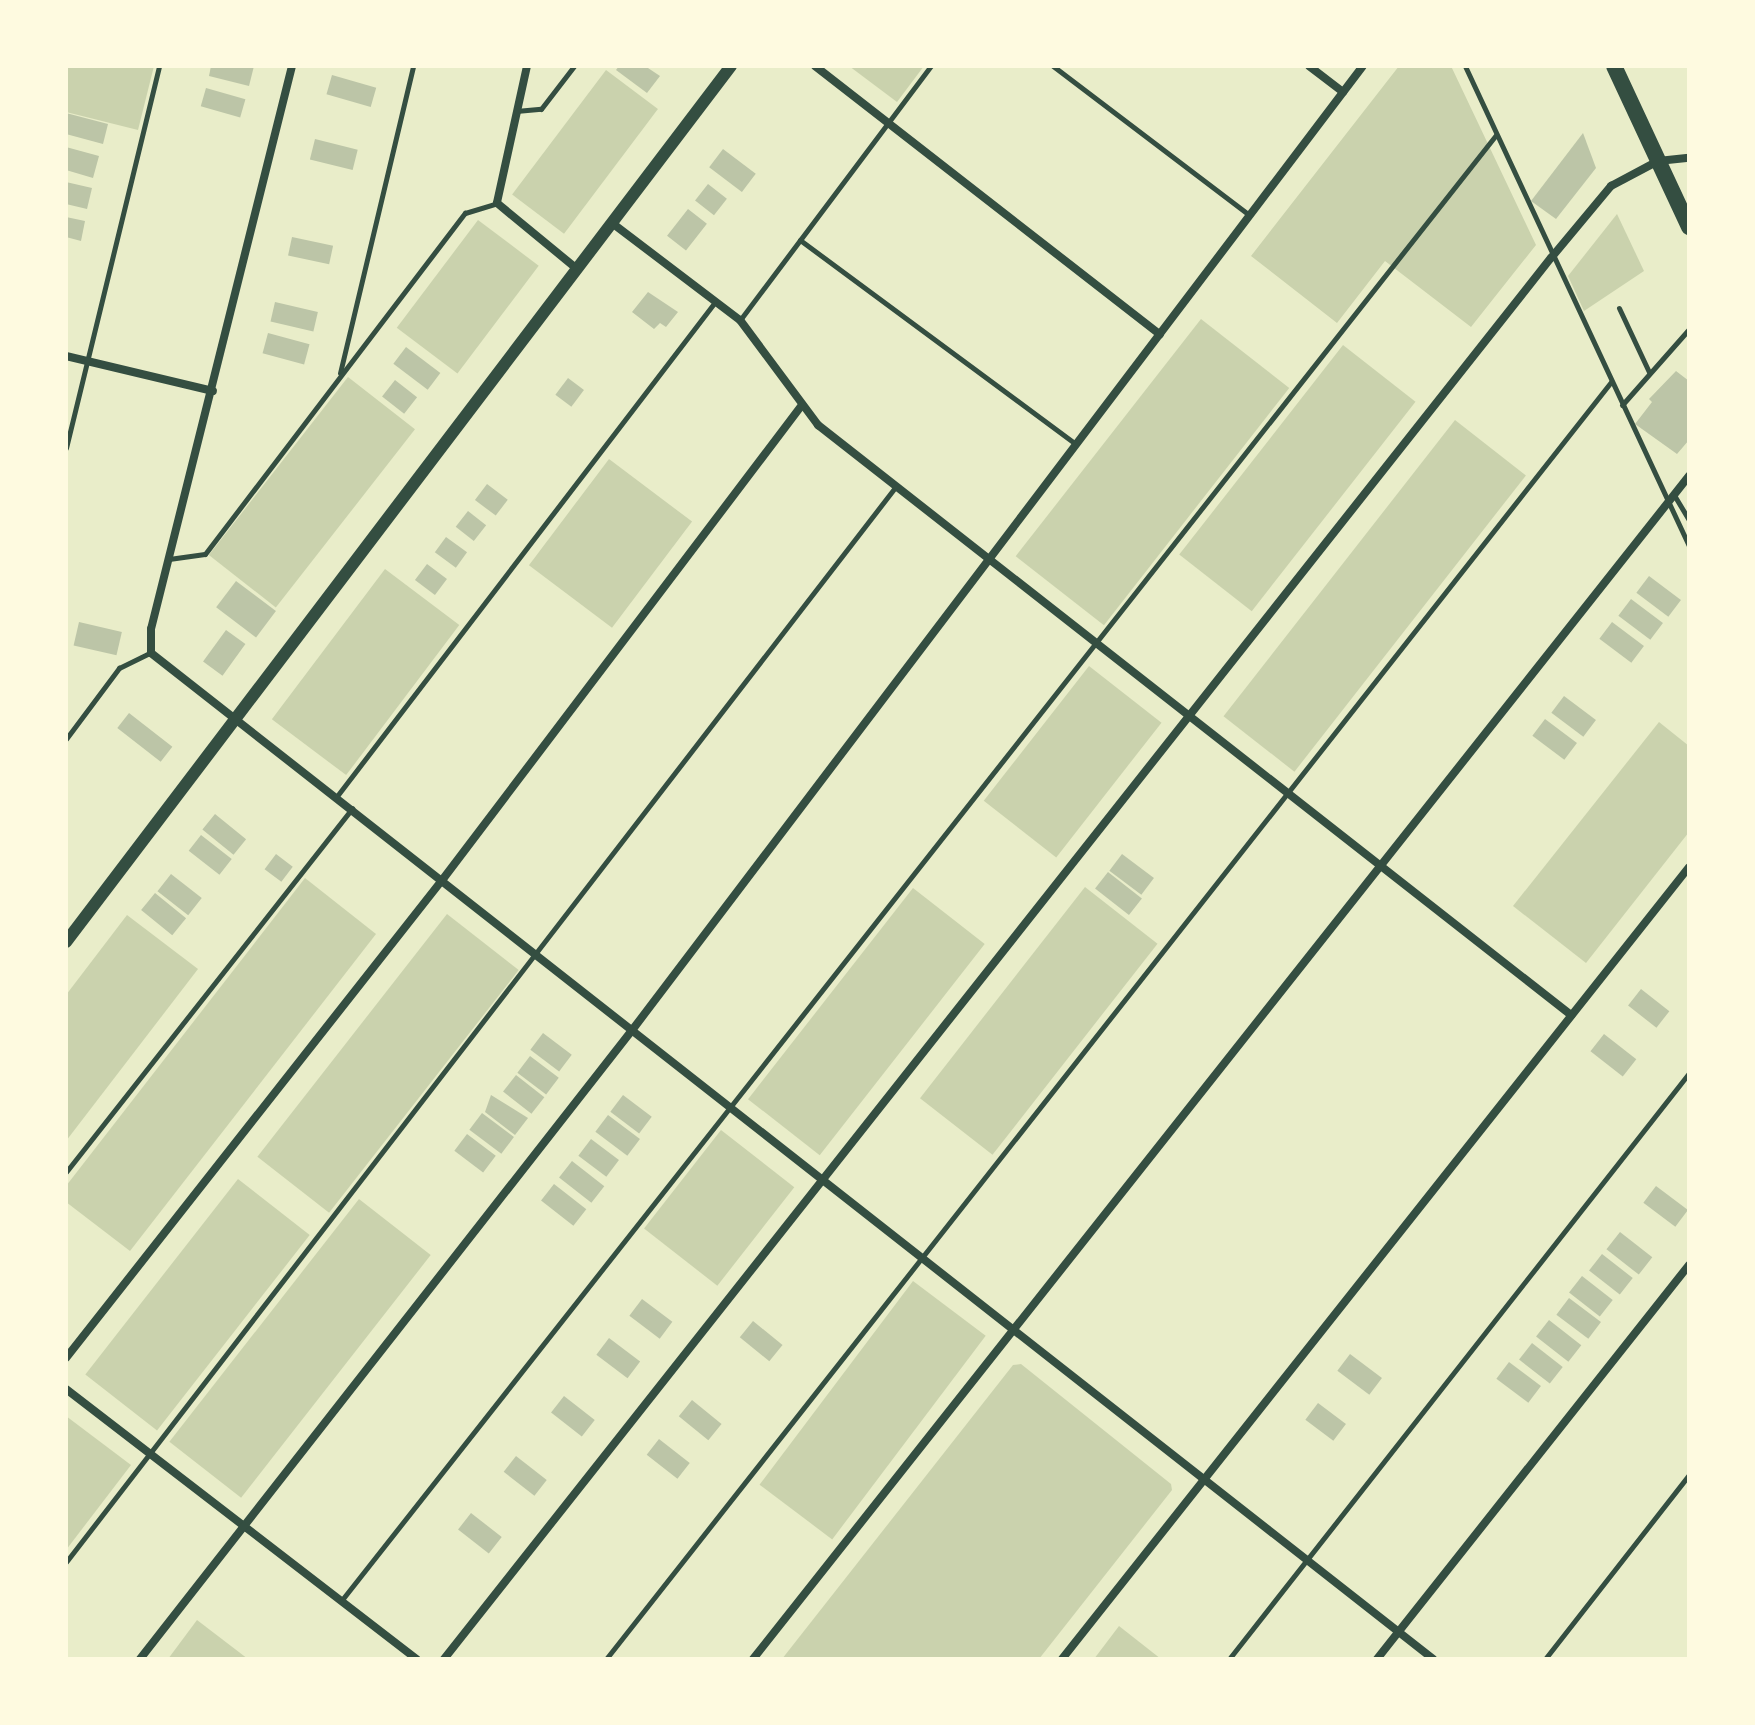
<!DOCTYPE html>
<html>
<head>
<meta charset="utf-8">
<style>
	body { margin:0 }
	#map { position:relative; width:1755px; height:1725px; overflow:hidden; background:#e9edc9; font-family:"Roboto Serif",serif }
	div>[style] { position:absolute }
	.green>* { inset:0; background:#cad2ad; transform-origin:0 0 }
	.building>* { inset:0; background:#bcc5a7; transform-origin:0 0 }
	.service>* { height:5px; margin:-2.5px; padding:0 2.5px; transform-origin:2.5px; border-radius:2.5px; background:#344e41 }
	.minor>* { height:8px; margin:-4px; padding:0 4px; transform-origin:4px; border-radius:4px; background:#344e41 }
	.tertiary>* { height:12px; margin:-6px; padding:0 6px; transform-origin:6px; border-radius:6px; background:#344e41 }
	.primary>* { height:16px; margin:-8px; padding:0 8px; transform-origin:8px; border-radius:8px; background:#344e41 }
	span { translate:-50% -50%; white-space:nowrap; text-align:center; line-height:1.15; -webkit-text-stroke:6px #fefae0; paint-order:stroke }
	.frame { position:absolute; inset:0; border:68px solid #fefae0; pointer-events:none }
</style>
</head>
<body>
<div id="map">
	<div class="green">
		<i style="clip-path:polygon(66px 66px,154px 66px,138px 130px,66px 112px)"></i>
		<i style="clip-path:polygon(849px 66px,924px 66px,897px 102px)"></i>
		<i style="clip-path:polygon(1399px 66px,1451px 66px,1536px 245px,1471px 327px,1385px 261px,1337px 323px,1251px 256px)"></i>
		<i style="left:606px;top:70px;width:65px;height:156px;rotate:37deg"></i>
		<i style="clip-path:polygon(1617px 214px,1644px 271px,1584px 311px,1568px 276px)"></i>
		<i style="left:478px;top:220px;width:76px;height:135px;rotate:37deg"></i>
		<i style="left:1201px;top:319px;width:112px;height:301px;rotate:38deg"></i>
		<i style="left:1343px;top:345px;width:92px;height:266px;rotate:38deg"></i>
		<i style="left:348px;top:377px;width:85px;height:226px;rotate:38deg"></i>
		<i style="left:1455px;top:420px;width:90px;height:376px;rotate:38deg"></i>
		<i style="left:609px;top:459px;width:104px;height:133px;rotate:37deg"></i>
		<i style="left:385px;top:569px;width:93px;height:188px;rotate:37deg"></i>
		<i style="left:1089px;top:666px;width:92px;height:171px;rotate:38deg"></i>
		<i style="clip-path:polygon(1659px 722px,1689px 746px,1689px 832px,1586px 963px,1513px 906px)"></i>
		<i style="clip-path:polygon(305px 878px,376px 934px,130px 1251px,66px 1202px,66px 1186px)"></i>
		<i style="left:1085px;top:887px;width:92px;height:268px;rotate:38deg"></i>
		<i style="left:913px;top:888px;width:91px;height:268px;rotate:38deg"></i>
		<i style="left:447px;top:914px;width:91px;height:308px;rotate:38deg"></i>
		<i style="clip-path:polygon(127px 915px,198px 969px,66px 1141px,66px 995px)"></i>
		<i style="left:721px;top:1130px;width:93px;height:125px;rotate:38deg"></i>
		<i style="left:238px;top:1179px;width:91px;height:248px;rotate:38deg"></i>
		<i style="left:359px;top:1199px;width:91px;height:308px;rotate:38deg"></i>
		<i style="left:913px;top:1281px;width:91px;height:255px;rotate:37deg"></i>
		<i style="clip-path:polygon(1021px 1364px,1171px 1484px,1172px 1490px,1039px 1659px,782px 1659px,1013px 1365px)"></i>
		<i style="clip-path:polygon(66px 1416px,131px 1465px,66px 1550px)"></i>
		<i style="clip-path:polygon(197px 1620px,248px 1659px,168px 1659px)"></i>
		<i style="clip-path:polygon(1119px 1626px,1161px 1659px,1094px 1659px)"></i>
	</div>
	<div class="building">
		<i style="clip-path:polygon(211px 66px,254px 66px,249px 86px,209px 76px)"></i>
		<i style="clip-path:polygon(619px 66px,645px 66px,660px 76px,647px 93px,616px 70px)"></i>
		<i style="left:332px;top:75px;width:46px;height:20px;rotate:16deg"></i>
		<i style="left:206px;top:88px;width:41px;height:19px;rotate:16deg"></i>
		<i style="clip-path:polygon(66px 113px,108px 124px,103px 144px,66px 134px)"></i>
		<i style="clip-path:polygon(1583px 133px,1596px 168px,1556px 219px,1531px 201px)"></i>
		<i style="left:315px;top:139px;width:44px;height:21px;rotate:14deg"></i>
		<i style="clip-path:polygon(66px 147px,99px 156px,93px 178px,66px 170px)"></i>
		<i style="left:723px;top:149px;width:41px;height:23px;rotate:37deg"></i>
		<i style="clip-path:polygon(66px 182px,92px 188px,87px 209px,66px 204px)"></i>
		<i style="left:708px;top:184px;width:24px;height:21px;rotate:38deg"></i>
		<i style="left:688px;top:209px;width:24px;height:34px;rotate:38deg"></i>
		<i style="clip-path:polygon(66px 217px,85px 221px,81px 241px,66px 237px)"></i>
		<i style="left:292px;top:237px;width:42px;height:19px;rotate:12deg"></i>
		<i style="clip-path:polygon(648px 292px,678px 312px,666px 327px,660px 323px,654px 329px,632px 312px)"></i>
		<i style="left:275px;top:302px;width:44px;height:20px;rotate:13deg"></i>
		<i style="left:268px;top:333px;width:43px;height:21px;rotate:15deg"></i>
		<i style="left:406px;top:347px;width:43px;height:21px;rotate:37deg"></i>
		<i style="clip-path:polygon(1676px 371px,1689px 381px,1689px 440px,1677px 454px,1635px 424px,1652px 402px,1649px 399px)"></i>
		<i style="left:568px;top:378px;width:20px;height:21px;rotate:37deg"></i>
		<i style="left:395px;top:380px;width:28px;height:21px;rotate:38deg"></i>
		<i style="left:487px;top:484px;width:26px;height:20px;rotate:37deg"></i>
		<i style="left:468px;top:511px;width:23px;height:20px;rotate:38deg"></i>
		<i style="left:446px;top:537px;width:26px;height:19px;rotate:36deg"></i>
		<i style="left:427px;top:564px;width:25px;height:20px;rotate:37deg"></i>
		<i style="left:1649px;top:576px;width:40px;height:21px;rotate:37deg"></i>
		<i style="left:236px;top:581px;width:50px;height:33px;rotate:37deg"></i>
		<i style="left:1631px;top:599px;width:40px;height:21px;rotate:37deg"></i>
		<i style="left:79px;top:622px;width:44px;height:24px;rotate:13deg"></i>
		<i style="left:1612px;top:622px;width:40px;height:21px;rotate:37deg"></i>
		<i style="left:226px;top:630px;width:24px;height:39px;rotate:36deg"></i>
		<i style="left:1564px;top:696px;width:40px;height:21px;rotate:37deg"></i>
		<i style="left:129px;top:713px;width:55px;height:19px;rotate:38deg"></i>
		<i style="left:1545px;top:719px;width:40px;height:21px;rotate:37deg"></i>
		<i style="left:215px;top:814px;width:40px;height:20px;rotate:39deg"></i>
		<i style="left:201px;top:835px;width:39px;height:20px;rotate:38deg"></i>
		<i style="left:276px;top:854px;width:21px;height:19px;rotate:37deg"></i>
		<i style="left:1122px;top:854px;width:40px;height:21px;rotate:37deg"></i>
		<i style="left:1108px;top:872px;width:43px;height:21px;rotate:38deg"></i>
		<i style="left:171px;top:874px;width:39px;height:22px;rotate:38deg"></i>
		<i style="left:155px;top:893px;width:40px;height:22px;rotate:39deg"></i>
		<i style="left:1641px;top:989px;width:36px;height:21px;rotate:38deg"></i>
		<i style="left:543px;top:1033px;width:36px;height:21px;rotate:37deg"></i>
		<i style="left:1604px;top:1034px;width:41px;height:22px;rotate:38deg"></i>
		<i style="left:530px;top:1056px;width:36px;height:21px;rotate:37deg"></i>
		<i style="left:516px;top:1075px;width:36px;height:21px;rotate:38deg"></i>
		<i style="clip-path:polygon(491px 1095px,528px 1118px,515px 1135px,485px 1112px)"></i>
		<i style="left:623px;top:1095px;width:36px;height:21px;rotate:37deg"></i>
		<i style="left:482px;top:1113px;width:40px;height:21px;rotate:37deg"></i>
		<i style="left:608px;top:1115px;width:40px;height:21px;rotate:37deg"></i>
		<i style="left:467px;top:1134px;width:36px;height:21px;rotate:37deg"></i>
		<i style="left:591px;top:1139px;width:35px;height:21px;rotate:37deg"></i>
		<i style="left:572px;top:1161px;width:41px;height:21px;rotate:38deg"></i>
		<i style="left:554px;top:1184px;width:41px;height:21px;rotate:38deg"></i>
		<i style="left:1656px;top:1186px;width:40px;height:21px;rotate:37deg"></i>
		<i style="left:1620px;top:1232px;width:41px;height:22px;rotate:38deg"></i>
		<i style="left:1602px;top:1254px;width:39px;height:21px;rotate:38deg"></i>
		<i style="left:1582px;top:1276px;width:39px;height:21px;rotate:38deg"></i>
		<i style="left:1569px;top:1298px;width:40px;height:21px;rotate:37deg"></i>
		<i style="left:642px;top:1299px;width:38px;height:21px;rotate:37deg"></i>
		<i style="left:1549px;top:1320px;width:41px;height:21px;rotate:38deg"></i>
		<i style="left:753px;top:1321px;width:38px;height:21px;rotate:39deg"></i>
		<i style="left:609px;top:1338px;width:39px;height:21px;rotate:37deg"></i>
		<i style="left:1532px;top:1343px;width:39px;height:21px;rotate:38deg"></i>
		<i style="left:1350px;top:1354px;width:40px;height:21px;rotate:37deg"></i>
		<i style="left:1509px;top:1362px;width:40px;height:21px;rotate:37deg"></i>
		<i style="left:564px;top:1396px;width:39px;height:21px;rotate:38deg"></i>
		<i style="left:692px;top:1400px;width:38px;height:21px;rotate:39deg"></i>
		<i style="left:1318px;top:1403px;width:35px;height:21px;rotate:37deg"></i>
		<i style="left:659px;top:1439px;width:39px;height:20px;rotate:38deg"></i>
		<i style="left:516px;top:1456px;width:39px;height:20px;rotate:38deg"></i>
		<i style="left:471px;top:1513px;width:39px;height:21px;rotate:38deg"></i>
	</div>
	<div class="service">
		<i style="left:1053px;top:66px;width:246px;rotate:37.2deg"></i>
		<i style="left:1465px;top:66px;width:530px;rotate:64.98deg"></i>
		<i style="left:516px;top:111px;width:25px;rotate:-5deg"></i>
		<i style="left:541px;top:109px;width:54px;rotate:-52.5deg"></i>
		<i style="left:800px;top:240px;width:343px;rotate:36.5deg"></i>
		<i style="left:1619px;top:308px;width:71px;rotate:64.9deg"></i>
		<i style="left:740px;top:320px;width:318px;rotate:-53.1deg"></i>
		<i style="left:340px;top:373px;width:316px;rotate:-76.6deg"></i>
		<i style="left:1622px;top:405px;width:101px;rotate:-48.6deg"></i>
		<i style="left:66px;top:448px;width:393px;rotate:-76.3deg"></i>
		<i style="left:1674px;top:495px;width:29px;rotate:59deg"></i>
		<i style="left:169px;top:559px;width:36px;rotate:-8deg"></i>
		<i style="left:205px;top:554px;width:429px;rotate:-52.7deg"></i>
		<i style="left:465px;top:213px;width:34px;rotate:-17deg"></i>
		<i style="left:66px;top:739px;width:89px;rotate:-53.3deg"></i>
		<i style="left:119px;top:668px;width:34px;rotate:-26deg"></i>
		<i style="left:337px;top:796px;width:622px;rotate:-52.58deg"></i>
		<i style="left:66px;top:1172px;width:463px;rotate:-51.8deg"></i>
		<i style="left:66px;top:1562px;width:1359px;rotate:-52.35deg"></i>
		<i style="left:341px;top:1601px;width:1866px;rotate:-51.77deg"></i>
		<i style="left:606px;top:1659px;width:1625px;rotate:-51.8deg"></i>
		<i style="left:1229px;top:1659px;width:745px;rotate:-51.87deg"></i>
		<i style="left:1545px;top:1659px;width:234px;rotate:-52deg"></i>
	</div>
	<div class="minor">
		<i style="left:292px;top:66px;width:580px;rotate:104.06deg"></i>
		<i style="left:151px;top:629px;width:24px;rotate:90deg"></i>
		<i style="left:151px;top:653px;width:1630px;rotate:38.12deg"></i>
		<i style="left:527px;top:66px;width:140px;rotate:102.4deg"></i>
		<i style="left:497px;top:203px;width:104px;rotate:39.5deg"></i>
		<i style="left:815px;top:66px;width:437px;rotate:37.9deg"></i>
		<i style="left:1309px;top:66px;width:43px;rotate:37.4deg"></i>
		<i style="left:612px;top:223px;width:161px;rotate:37.2deg"></i>
		<i style="left:740px;top:320px;width:131px;rotate:53.4deg"></i>
		<i style="left:818px;top:425px;width:957px;rotate:38.08deg"></i>
		<i style="left:66px;top:356px;width:151px;rotate:13.4deg"></i>
		<i style="left:66px;top:1358px;width:610px;rotate:-51.8deg"></i>
		<i style="left:443px;top:879px;width:595px;rotate:-52.86deg"></i>
		<i style="left:66px;top:1389px;width:443px;rotate:37.6deg"></i>
		<i style="left:140px;top:1659px;width:800px;rotate:-51.96deg"></i>
		<i style="left:633px;top:1029px;width:1208px;rotate:-52.84deg"></i>
		<i style="left:444px;top:1659px;width:1786px;rotate:-51.69deg"></i>
		<i style="left:1551px;top:258px;width:94px;rotate:-50.2deg"></i>
		<i style="left:1611px;top:186px;width:53px;rotate:-28deg"></i>
		<i style="left:1658px;top:161px;width:31px;rotate:-6deg"></i>
		<i style="left:753px;top:1659px;width:1509px;rotate:-51.65deg"></i>
		<i style="left:1062px;top:1659px;width:1010px;rotate:-51.63deg"></i>
		<i style="left:1377px;top:1659px;width:503px;rotate:-51.63deg"></i>
	</div>
	<div class="tertiary">
		<i style="left:66px;top:942px;width:1100px;rotate:-52.8deg"></i>
	</div>
	<div class="primary">
		<i style="left:1614px;top:66px;width:178px;rotate:65deg"></i>
	</div>
	<div class="frame"></div>
</div>
</body>
</html>
